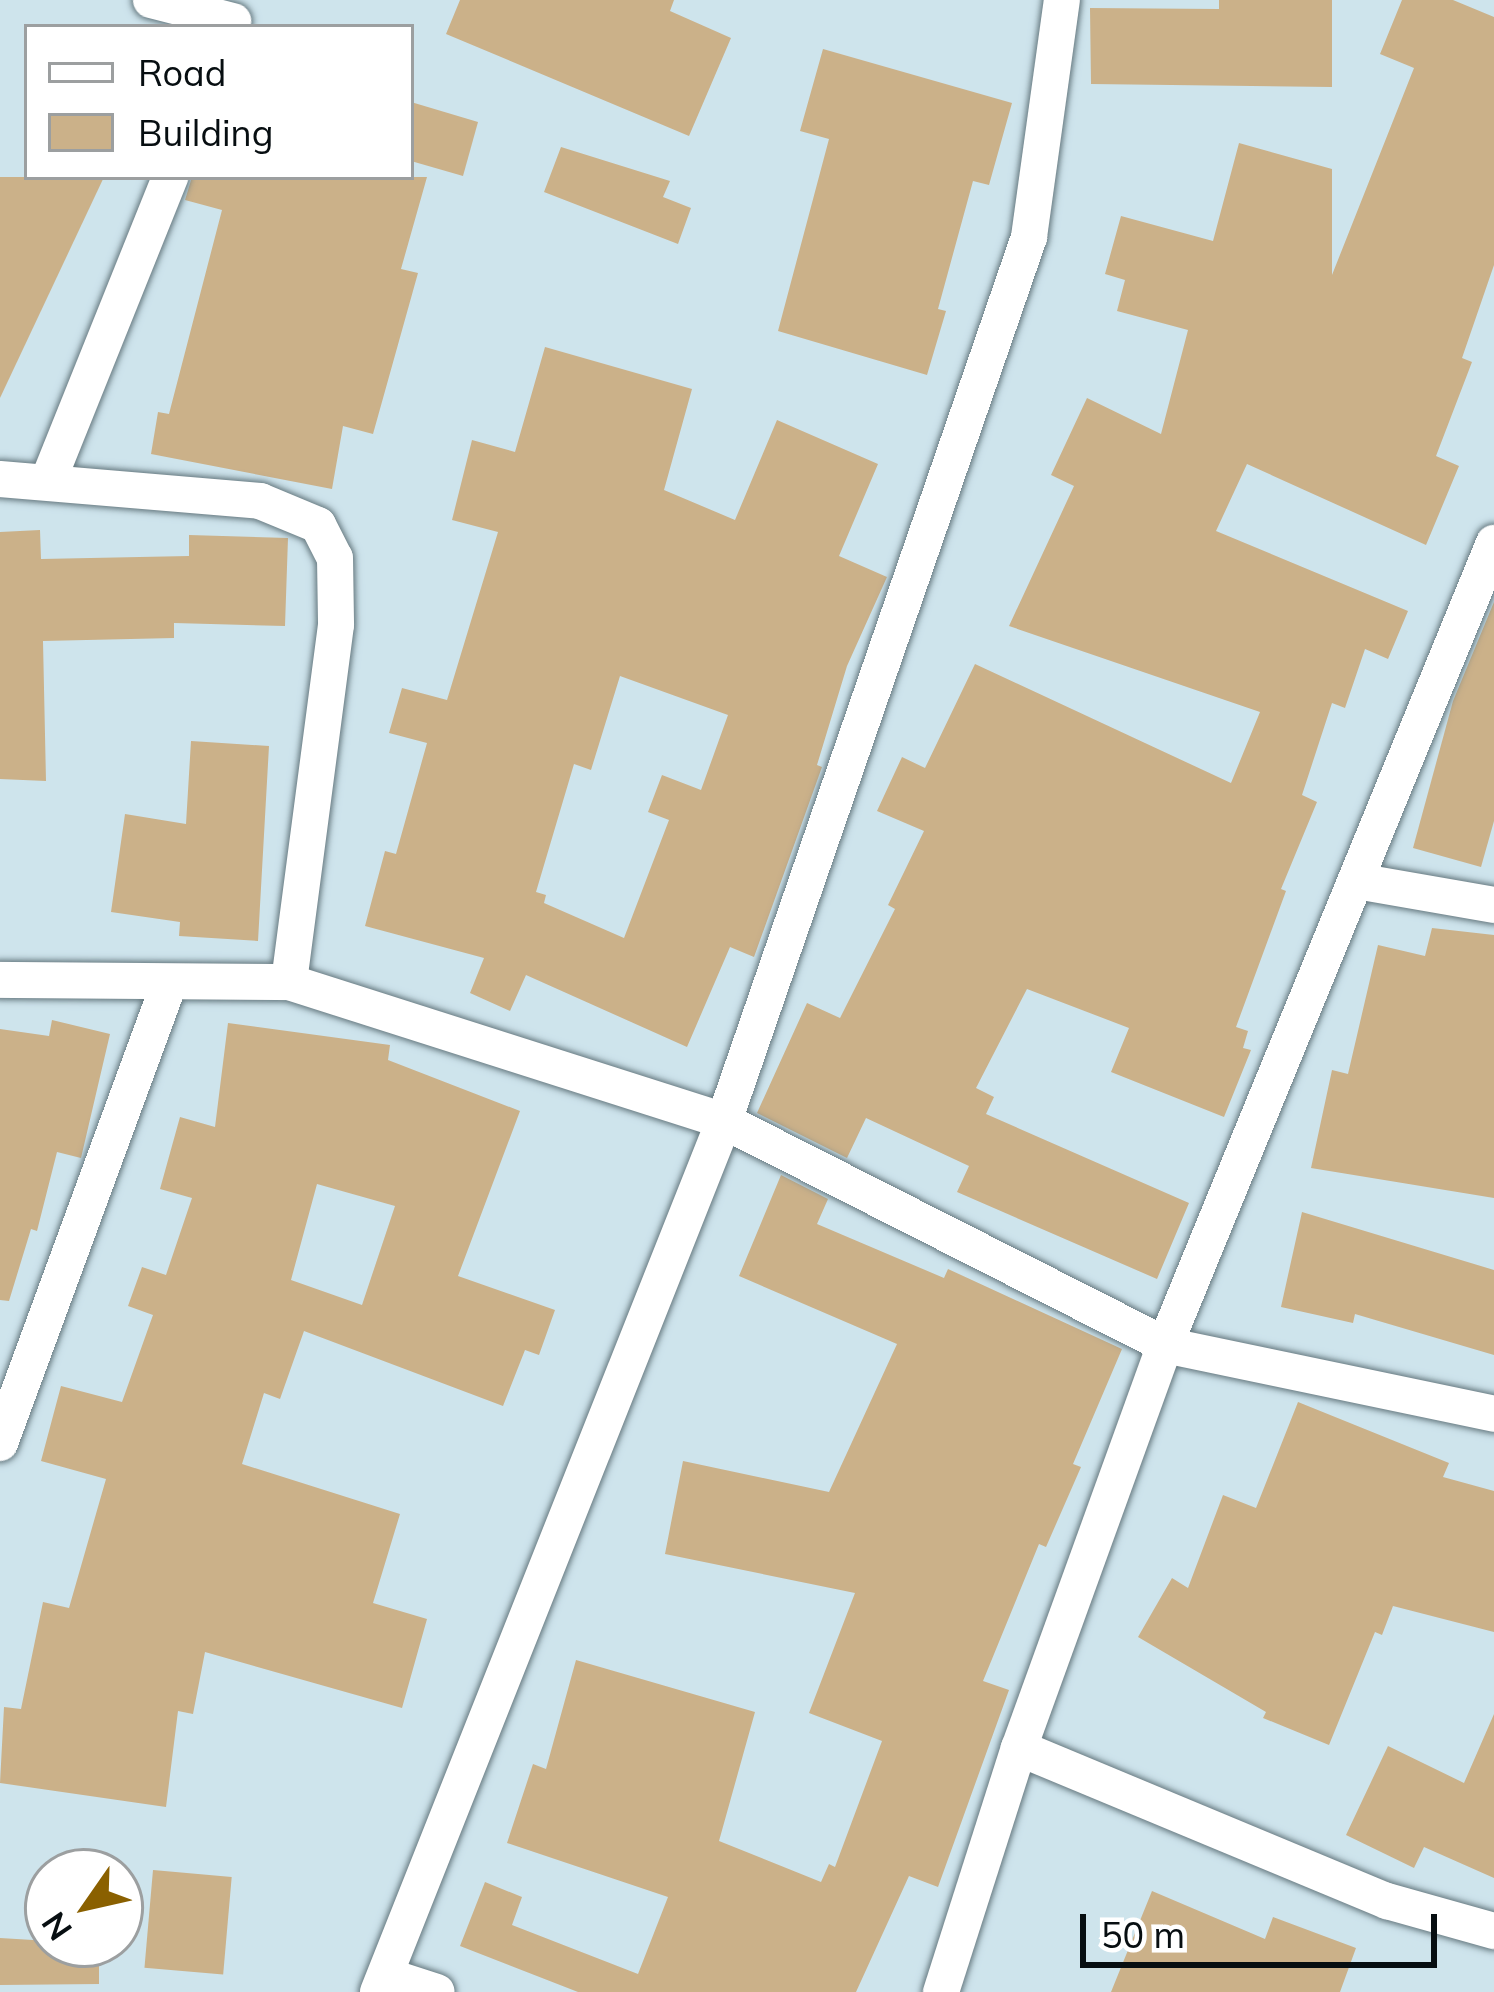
<!DOCTYPE html>
<html>
<head>
<meta charset="utf-8">
<style>
	body { margin:0 }
	#map { position:relative; width:1494px; height:1992px; overflow:hidden; background:#cee4ec; font-family:Mulish,sans-serif }
	div>[style] { position:absolute }
	.building>* { inset:0; background:#cbb189; transform-origin:0 0 }
	.roads { filter:drop-shadow(0 0 3px #667980) drop-shadow(0 0 3px #667980) }
	.minor>* { height:36px; margin:-18px; padding:0 18px; transform-origin:18px; border-radius:18px; background:#fff }
	span { translate:-50% -50%; white-space:nowrap; text-align:center; line-height:1.15; -webkit-text-stroke:9px #fff; paint-order:stroke }
	.legend { position:absolute; left:24px; top:24px; width:390px; height:156px; box-sizing:border-box; background:#fff; border:3px solid #9c9fa0; margin:0; padding:15px 21px; list-style:none; font-size:36px; color:#070e11 }
	.legend li { display:flex; align-items:center; gap:24px; height:60px }
	.legend b { width:60px; border:3px solid #9c9fa0 }
	.north { position:absolute; left:24px; top:1848px; width:120px; height:120px; box-sizing:border-box; background:#fff; border:3px solid #9c9fa0; border-radius:50%; rotate:236deg; font-size:33px; font-weight:700; line-height:48px; text-align:center; color:#070e11 }
	.north::after { content:''; display:block; margin:auto; width:42px; height:54px; background:#8a6000; clip-path:polygon(50% 0,100% 100%,50% 72%,0 100%) }
	.scale { position:absolute; left:1080px; top:1914px; width:357px; height:54px; box-sizing:border-box; border:6px solid #070e11; border-top:0; padding-left:15px; font-size:36px; line-height:42px; white-space:nowrap; color:#070e11; -webkit-text-stroke:9px #fff; paint-order:stroke }
</style>
</head>
<body>
<div id="map">
	<div class="building">
		<i style="clip-path:polygon(460px 0,674px 0,670px 11px,731px 38px,689px 136px,446px 34px)"></i>
		<i style="clip-path:polygon(1219px 0,1332px 0,1332px 87px,1091px 84px,1090px 8px,1219px 9px)"></i>
		<i style="clip-path:polygon(1402px 0,1453px 0,1494px 17px,1494px 265px,1462px 358px,1472px 362px,1436px 456px,1459px 466px,1426px 545px,1247px 464px,1216px 531px,1408px 611px,1388px 659px,1365px 649px,1345px 708px,1332px 703px,1302px 795px,1317px 802px,1281px 889px,1286px 891px,1236px 1027px,1248px 1031px,1243px 1048px,1251px 1050px,1224px 1117px,1111px 1072px,1129px 1028px,1027px 989px,976px 1088px,994px 1097px,986px 1114px,1189px 1203px,1157px 1279px,957px 1192px,969px 1166px,866px 1118px,847px 1158px,757px 1113px,807px 1003px,840px 1018px,895px 909px,888px 905px,924px 831px,877px 811px,902px 757px,925px 768px,975px 664px,1231px 783px,1260px 712px,1009px 626px,1074px 486px,1051px 475px,1087px 398px,1161px 434px,1188px 330px,1117px 311px,1125px 280px,1105px 274px,1121px 216px,1213px 241px,1239px 143px,1332px 169px,1332px 275px,1414px 68px,1380px 54px)"></i>
		<i style="clip-path:polygon(823px 49px,1012px 103px,989px 185px,973px 181px,938px 309px,946px 311px,927px 375px,778px 331px,829px 139px,800px 131px)"></i>
		<i style="clip-path:polygon(411px 102px,478px 122px,463px 176px,411px 161px)"></i>
		<i style="clip-path:polygon(561px 147px,670px 181px,663px 197px,691px 208px,678px 244px,544px 192px)"></i>
		<i style="clip-path:polygon(0 177px,104px 177px,0 398px)"></i>
		<i style="clip-path:polygon(192px 177px,427px 177px,401px 269px,418px 273px,373px 434px,343px 426px,332px 489px,151px 454px,158px 412px,169px 414px,222px 210px,185px 200px)"></i>
		<i style="clip-path:polygon(evenodd,545px 347px,692px 389px,664px 490px,735px 520px,777px 420px,878px 464px,839px 556px,887px 577px,847px 666px,817px 765px,822px 767px,754px 957px,730px 947px,687px 1047px,526px 975px,510px 1011px,470px 993px,484px 958px,365px 926px,385px 851px,396px 854px,427px 743px,389px 733px,402px 688px,447px 700px,498px 532px,452px 520px,472px 440px,515px 452px,545px 347px,620px 676px,728px 715px,701px 790px,662px 775px,648px 812px,669px 820px,624px 938px,544px 903px,546px 895px,536px 892px,574px 764px,591px 770px,620px 676px)"></i>
		<i style="clip-path:polygon(40px 530px,41px 559px,189px 556px,189px 535px,288px 538px,285px 626px,174px 623px,174px 638px,43px 641px,46px 781px,0 779px,0 532px)"></i>
		<i style="clip-path:polygon(1494px 602px,1494px 821px,1481px 867px,1413px 848px,1453px 701px)"></i>
		<i style="clip-path:polygon(191px 741px,269px 746px,258px 941px,179px 936px,180px 922px,111px 912px,125px 814px,186px 824px)"></i>
		<i style="clip-path:polygon(1432px 928px,1494px 935px,1494px 1198px,1311px 1168px,1332px 1070px,1348px 1074px,1378px 945px,1425px 956px)"></i>
		<i style="clip-path:polygon(52px 1020px,110px 1034px,81px 1158px,57px 1152px,37px 1231px,31px 1229px,9px 1301px,0 1300px,0 1029px,49px 1036px)"></i>
		<i style="clip-path:polygon(evenodd,228px 1023px,390px 1045px,388px 1060px,520px 1111px,458px 1276px,555px 1310px,539px 1355px,525px 1350px,503px 1406px,304px 1331px,280px 1399px,264px 1393px,242px 1464px,400px 1514px,373px 1603px,427px 1619px,402px 1708px,205px 1652px,193px 1714px,178px 1711px,166px 1807px,0 1783px,4px 1707px,21px 1709px,43px 1602px,69px 1608px,106px 1479px,41px 1461px,61px 1386px,122px 1402px,153px 1315px,128px 1306px,142px 1267px,166px 1275px,192px 1198px,160px 1189px,180px 1117px,215px 1127px,228px 1023px,317px 1184px,395px 1206px,362px 1305px,291px 1280px,317px 1184px)"></i>
		<i style="clip-path:polygon(781px 1175px,828px 1199px,817px 1224px,944px 1278px,948px 1269px,1122px 1349px,1073px 1464px,1081px 1467px,1046px 1547px,1039px 1544px,983px 1681px,1009px 1690px,938px 1887px,909px 1876px,856px 1992px,578px 1992px,460px 1946px,485px 1882px,522px 1897px,512px 1925px,638px 1974px,668px 1897px,507px 1843px,533px 1764px,546px 1769px,576px 1660px,755px 1712px,719px 1841px,821px 1882px,829px 1864px,835px 1867px,882px 1741px,809px 1713px,855px 1593px,665px 1554px,683px 1461px,829px 1492px,897px 1344px,739px 1276px)"></i>
		<i style="clip-path:polygon(1302px 1212px,1494px 1270px,1494px 1355px,1355px 1314px,1353px 1323px,1281px 1307px)"></i>
		<i style="clip-path:polygon(1298px 1402px,1449px 1463px,1443px 1477px,1494px 1491px,1494px 1632px,1393px 1606px,1382px 1635px,1375px 1632px,1329px 1745px,1263px 1718px,1266px 1712px,1138px 1637px,1172px 1578px,1188px 1588px,1223px 1495px,1256px 1508px)"></i>
		<i style="clip-path:polygon(1494px 1714px,1494px 1878px,1424px 1847px,1414px 1868px,1346px 1835px,1388px 1746px,1464px 1783px)"></i>
		<i style="left:153px;top:1870px;width:79px;height:98px;rotate:5deg"></i>
		<i style="clip-path:polygon(1152px 1891px,1265px 1939px,1273px 1917px,1356px 1948px,1340px 1992px,1111px 1992px)"></i>
		<i style="clip-path:polygon(0 1938px,99px 1944px,99px 1984px,0 1985px)"></i>
	</div>
	<div class="roads">
		<div class="minor">
			<i style="left:151px;top:0;width:85px;rotate:14.4deg"></i>
			<i style="left:0;top:479px;width:261px;rotate:4.8deg"></i>
			<i style="left:260px;top:501px;width:63px;rotate:22.5deg"></i>
			<i style="left:318px;top:525px;width:37px;rotate:63deg"></i>
			<i style="left:335px;top:558px;width:67px;rotate:89.1deg"></i>
			<i style="left:336px;top:625px;width:360px;rotate:97.5deg"></i>
			<i style="left:48px;top:481px;width:328px;rotate:-68.1deg"></i>
			<i style="left:1357px;top:881px;width:139px;rotate:9.9deg"></i>
			<i style="left:0;top:980px;width:289px;rotate:0.4deg"></i>
			<i style="left:289px;top:982px;width:457px;rotate:17.7deg"></i>
			<i style="left:724px;top:1121px;width:495px;rotate:26.9deg"></i>
			<i style="left:1165px;top:1345px;width:336px;rotate:11.8deg"></i>
			<i style="left:0;top:1443px;width:490px;rotate:-69.8deg"></i>
			<i style="left:1019px;top:1748px;width:399px;rotate:22.6deg"></i>
			<i style="left:1387px;top:1901px;width:111px;rotate:15.7deg"></i>
			<i style="left:387px;top:1976px;width:52px;rotate:17.7deg"></i>
			<i style="left:378px;top:1992px;width:937px;rotate:-68.33deg"></i>
			<i style="left:724px;top:1121px;width:935px;rotate:-70.96deg"></i>
			<i style="left:1029px;top:237px;width:239px;rotate:-82.1deg"></i>
			<i style="left:941px;top:1992px;width:256px;rotate:-72.3deg"></i>
			<i style="left:1019px;top:1748px;width:429px;rotate:-70.1deg"></i>
			<i style="left:1165px;top:1345px;width:867px;rotate:-67.7deg"></i>
		</div>
	</div>
	<ul class="legend">
	<li><b style="height:15px;background:#fff"></b>Road</li>
	<li><b style="height:33px;background:#cbb189"></b>Building</li>
	</ul>
	<div class="north">N</div>
	<div class="scale">50 m</div>
</div>
</body>
</html>
